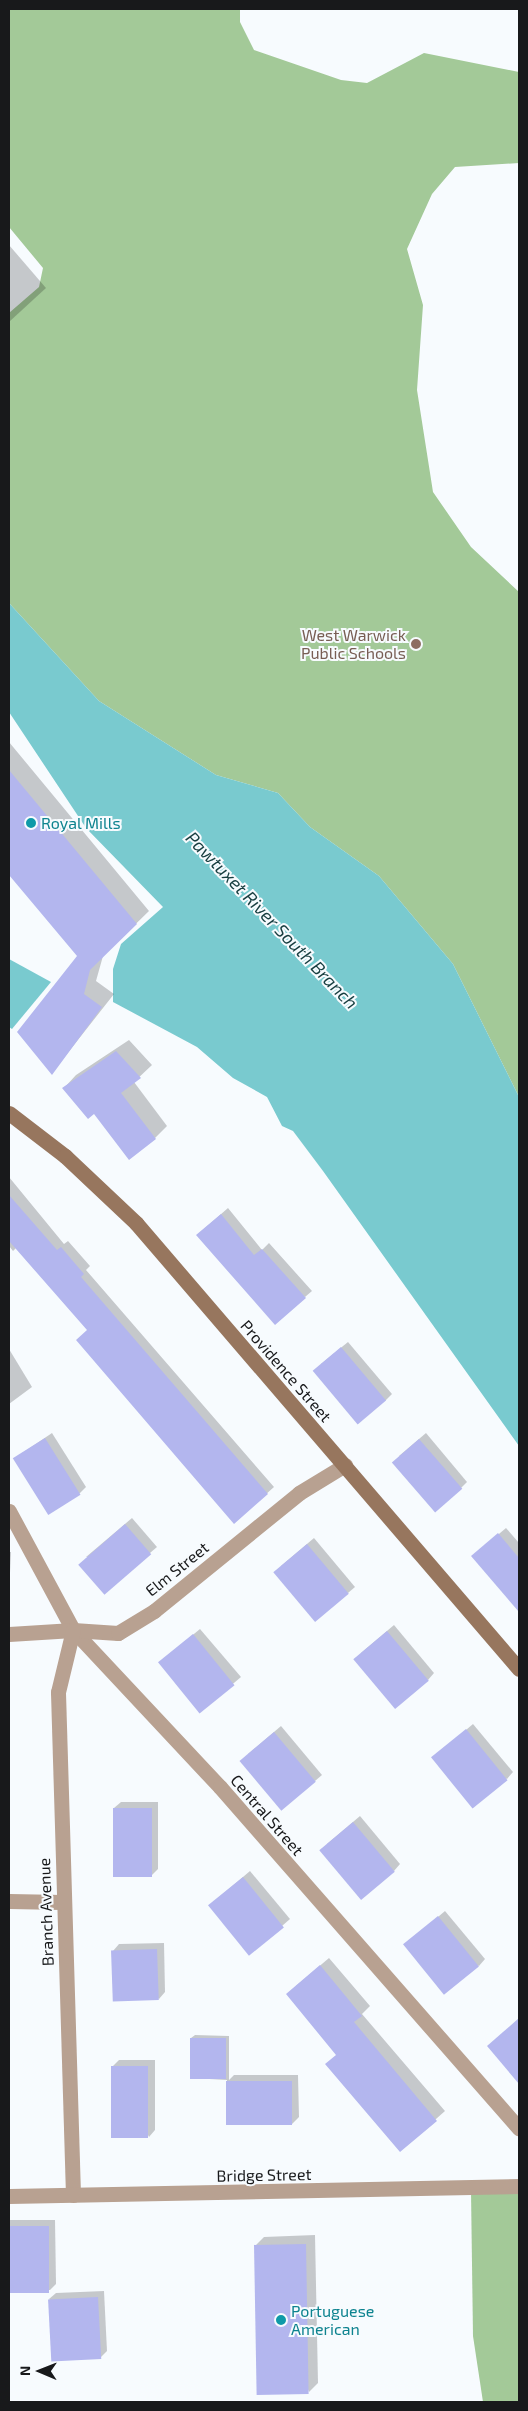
<!DOCTYPE html>
<html>
<head>
<meta charset="utf-8">
<style>
	body { margin:0 }
	#map { position:relative; width:528px; height:2411px; overflow:hidden; background:#f7fbfe; font-family:"Exo 2",sans-serif }
	div>[style] { position:absolute }
	.forest>* { inset:0; background:#a3c998 }
	.water>* { inset:0; background:#79cacf }
	.shadow>* { inset:0; background:#0003 }
	.building>* { inset:0; background:#b3b6ee; transform-origin:0 0 }
	.street>* { height:15px; margin:-7.5px; padding:0 7.5px; transform-origin:7.5px; border-radius:7.5px; background:#b8a191 }
	.secondary>* { height:15px; margin:-7.5px; padding:0 7.5px; transform-origin:7.5px; border-radius:7.5px; background:#97765e }
	.dots>* { width:14px; height:14px; translate:-50% -50%; box-sizing:border-box; border:2px solid #f7fbfe; border-radius:50% }
	span { translate:-50% -50%; white-space:nowrap; text-align:center; line-height:1.15; -webkit-text-stroke:4px #f7fbfe; paint-order:stroke }
	.education-label { font-size:16px; color:#785e54 }
	.right { translate:-100% -50%; text-align:right }
	.culture-label { font-size:16px; color:#0d838f }
	.left { translate:0 -50%; text-align:left }
	.street-label { font-size:16px; color:#18191b }
	.water-label { font-size:18px; color:#173e40; font-style:italic }
	.frame { position:absolute; inset:0; border:10px solid #18191b; pointer-events:none }
	.north { position:absolute; left:15px; top:2346px; width:50px; height:50px; -webkit-text-stroke:4px #f7fbfe; paint-order:stroke; rotate:271deg; font-size:14px; font-weight:700; line-height:20px; text-align:center; color:#18191b }
	.north::after { content:''; display:block; margin:auto; width:18px; height:22px; background:#18191b; clip-path:polygon(50% 0,100% 100%,50% 72%,0 100%) }
</style>
</head>
<body>
<div id="map">
	<div class="forest">
		<i style="clip-path:polygon(9px 9px,240px 9px,240px 22px,254px 50px,341px 80px,367px 83px,424px 53px,519px 72px,519px 163px,455px 167px,432px 194px,407px 249px,423px 305px,417px 390px,433px 492px,471px 547px,519px 592px,519px 1097px,453px 964px,379px 876px,310px 827px,278px 793px,216px 775px,99px 701px,9px 603px,9px 313px,39px 287px,43px 268px,9px 227px)"></i>
		<i style="clip-path:polygon(519px 2184px,519px 2402px,483px 2402px,473px 2336px,471px 2191px)"></i>
	</div>
	<div class="water">
		<i style="clip-path:polygon(9px 603px,99px 701px,216px 775px,278px 793px,310px 827px,379px 876px,453px 964px,519px 1097px,519px 1446px,323px 1171px,293px 1131px,282px 1126px,267px 1097px,233px 1078px,197px 1047px,113px 1002px,113px 969px,121px 944px,163px 907px,86px 828px,9px 712px)"></i>
		<i style="clip-path:polygon(9px 959px,51px 982px,12px 1029px,9px 1027px)"></i>
	</div>
	<div class="shadow">
		<i style="clip-path:polygon(9px 245px,46px 288px,9px 322px)"></i>
		<i style="clip-path:polygon(9px 742px,149px 911px,103px 956px,96px 981px,114px 994px,52px 1073px,79px 956px,9px 873px)"></i>
		<i style="clip-path:polygon(129px 1040px,152px 1065px,134px 1082px,167px 1126px,155px 1138px,94px 1112px,64px 1088px,76px 1075px)"></i>
		<i style="clip-path:polygon(9px 1177px,64px 1244px,68px 1241px,90px 1266px,86px 1270px,274px 1487px,234px 1523px,88px 1330px,16px 1248px,13px 1251px,9px 1246px)"></i>
		<i style="clip-path:polygon(228px 1208px,262px 1250px,269px 1243px,312px 1291px,305px 1297px,197px 1235px)"></i>
		<i style="clip-path:polygon(348px 1342px,392px 1394px,385px 1401px,321px 1364px)"></i>
		<i style="clip-path:polygon(9px 1349px,32px 1387px,9px 1404px)"></i>
		<i style="clip-path:polygon(52px 1433px,86px 1487px,79px 1494px,15px 1458px)"></i>
		<i style="clip-path:polygon(426px 1433px,467px 1482px,461px 1488px,399px 1456px)"></i>
		<i style="clip-path:polygon(132px 1518px,157px 1547px,150px 1553px,86px 1557px)"></i>
		<i style="clip-path:polygon(506px 1528px,519px 1543px,519px 1599px,513px 1604px,480px 1550px)"></i>
		<i style="clip-path:polygon(314px 1538px,355px 1587px,348px 1593px,281px 1566px)"></i>
		<i style="clip-path:polygon(9px 1552px,11px 1552px,9px 1594px)"></i>
		<i style="clip-path:polygon(394px 1625px,434px 1673px,428px 1680px,361px 1653px)"></i>
		<i style="clip-path:polygon(200px 1629px,241px 1677px,201px 1711px,167px 1656px)"></i>
		<i style="clip-path:polygon(473px 1724px,513px 1772px,507px 1779px,440px 1752px)"></i>
		<i style="clip-path:polygon(281px 1726px,322px 1775px,315px 1781px,248px 1754px)"></i>
		<i style="clip-path:polygon(121px 1802px,158px 1802px,158px 1869px,151px 1876px,114px 1808px)"></i>
		<i style="clip-path:polygon(360px 1816px,400px 1864px,394px 1871px,327px 1844px)"></i>
		<i style="clip-path:polygon(250px 1871px,290px 1919px,250px 1954px,217px 1899px)"></i>
		<i style="clip-path:polygon(445px 1911px,485px 1959px,479px 1966px,412px 1939px)"></i>
		<i style="clip-path:polygon(9px 1932px,10px 1981px,9px 1983px)"></i>
		<i style="clip-path:polygon(164px 1943px,165px 1992px,159px 1999px,113px 1951px,119px 1944px)"></i>
		<i style="clip-path:polygon(329px 1958px,370px 2006px,362px 2014px,445px 2111px,400px 2151px,296px 1986px)"></i>
		<i style="clip-path:polygon(519px 2019px,519px 2083px,489px 2046px)"></i>
		<i style="clip-path:polygon(195px 2035px,229px 2036px,229px 2080px,234px 2075px,298px 2075px,299px 2117px,292px 2124px,227px 2124px,227px 2080px,191px 2078px,191px 2038px)"></i>
		<i style="clip-path:polygon(119px 2060px,155px 2060px,155px 2130px,149px 2137px,112px 2067px)"></i>
		<i style="clip-path:polygon(9px 2220px,55px 2220px,56px 2284px,50px 2290px,9px 2291px)"></i>
		<i style="clip-path:polygon(315px 2235px,318px 2383px,309px 2392px,255px 2246px,264px 2237px)"></i>
		<i style="clip-path:polygon(104px 2291px,107px 2351px,100px 2358px,49px 2299px,56px 2293px)"></i>
	</div>
	<div class="building">
		<i style="clip-path:polygon(9px 770px,137px 924px,90px 970px,84px 994px,102px 1007px,52px 1075px,17px 1032px,77px 956px,9px 875px)"></i>
		<i style="clip-path:polygon(116px 1051px,141px 1078px,121px 1093px,156px 1139px,129px 1160px,94px 1114px,88px 1119px,62px 1088px)"></i>
		<i style="clip-path:polygon(9px 1195px,57px 1250px,61px 1247px,84px 1274px,81px 1277px,268px 1494px,234px 1524px,76px 1340px,87px 1330px,9px 1241px)"></i>
		<i style="clip-path:polygon(221px 1214px,254px 1255px,262px 1249px,306px 1298px,275px 1325px,196px 1235px)"></i>
		<i style="left:341px;top:1347px;width:70px;height:37px;rotate:50deg"></i>
		<i style="left:45px;top:1438px;width:67px;height:38px;rotate:58deg"></i>
		<i style="left:419px;top:1439px;width:66px;height:36px;rotate:49deg"></i>
		<i style="left:125px;top:1524px;width:40px;height:62px;rotate:49deg"></i>
		<i style="clip-path:polygon(498px 1533px,519px 1558px,519px 1612px,471px 1556px)"></i>
		<i style="left:307px;top:1544px;width:65px;height:44px;rotate:50deg"></i>
		<i style="left:387px;top:1631px;width:65px;height:44px;rotate:50deg"></i>
		<i style="left:193px;top:1634px;width:66px;height:45px;rotate:51deg"></i>
		<i style="left:466px;top:1729px;width:66px;height:45px;rotate:51deg"></i>
		<i style="left:274px;top:1732px;width:65px;height:45px;rotate:50deg"></i>
		<i style="left:113px;top:1808px;width:39px;height:69px"></i>
		<i style="left:353px;top:1822px;width:65px;height:44px;rotate:50deg"></i>
		<i style="left:243px;top:1877px;width:65px;height:45px;rotate:51deg"></i>
		<i style="left:438px;top:1916px;width:65px;height:45px;rotate:51deg"></i>
		<i style="left:157px;top:1949px;width:51px;height:46px;rotate:88deg"></i>
		<i style="clip-path:polygon(320px 1965px,362px 2016px,354px 2022px,437px 2121px,400px 2152px,325px 2064px,336px 2055px,286px 1994px)"></i>
		<i style="clip-path:polygon(519px 2018px,519px 2084px,487px 2046px)"></i>
		<i style="left:190px;top:2038px;width:36px;height:41px"></i>
		<i style="left:111px;top:2066px;width:37px;height:72px"></i>
		<i style="left:226px;top:2081px;width:66px;height:44px"></i>
		<i style="left:9px;top:2226px;width:40px;height:67px"></i>
		<i style="left:306px;top:2244px;width:150px;height:52px;rotate:89deg"></i>
		<i style="left:98px;top:2297px;width:62px;height:50px;rotate:87deg"></i>
	</div>
	<div class="street">
		<i style="left:9px;top:1511px;width:135px;rotate:61.7deg"></i>
		<i style="left:73px;top:1630px;width:215px;rotate:46.9deg"></i>
		<i style="left:220px;top:1787px;width:454px;rotate:48.8deg"></i>
		<i style="left:9px;top:1634px;width:64px;rotate:-3.6deg"></i>
		<i style="left:73px;top:1630px;width:45px;rotate:3.8deg"></i>
		<i style="left:118px;top:1633px;width:42px;rotate:-31.4deg"></i>
		<i style="left:154px;top:1611px;width:187px;rotate:-39.1deg"></i>
		<i style="left:299px;top:1493px;width:54px;rotate:-31.3deg"></i>
		<i style="left:9px;top:1901px;width:53px;rotate:1.1deg"></i>
		<i style="left:73px;top:2195px;width:503px;rotate:-91.71deg"></i>
		<i style="left:58px;top:1692px;width:64px;rotate:-76.4deg"></i>
		<i style="left:9px;top:2196px;width:510px;rotate:-1.12deg"></i>
	</div>
	<div class="secondary">
		<i style="left:9px;top:1113px;width:71px;rotate:37.5deg"></i>
		<i style="left:65px;top:1156px;width:98px;rotate:43.3deg"></i>
		<i style="left:136px;top:1223px;width:588px;rotate:49.35deg"></i>
	</div>
	<div class="dots">
		<i style="left:416px;top:644px;background:#8d6e63"></i>
		<i style="left:31px;top:823px;background:#0f9aa8"></i>
		<i style="left:281px;top:2320px;background:#0f9aa8"></i>
	</div>
	<div class="education-label">
		<span class="right" style="left:406px;top:644px">West Warwick<br>Public Schools</span>
	</div>
	<div class="culture-label">
		<span class="left" style="left:41px;top:823px">Royal Mills</span>
		<span class="left" style="left:291px;top:2320px">Portuguese<br>American</span>
	</div>
	<div class="street-label">
		<span style="left:286px;top:1371px;rotate:49deg">Providence Street</span>
		<span style="left:177px;top:1569px;rotate:-39deg">Elm Street</span>
		<span style="left:267px;top:1815px;rotate:49deg">Central Street</span>
		<span style="left:46px;top:1912px;rotate:-92deg">Branch Avenue</span>
		<span style="left:264px;top:2175px;rotate:-1deg">Bridge Street</span>
	</div>
	<div class="water-label">
		<span style="left:272px;top:920px;rotate:46deg">Pawtuxet River South Branch</span>
	</div>
	<div class="frame"></div>
	<div class="north">N</div>
</div>
</body>
</html>
